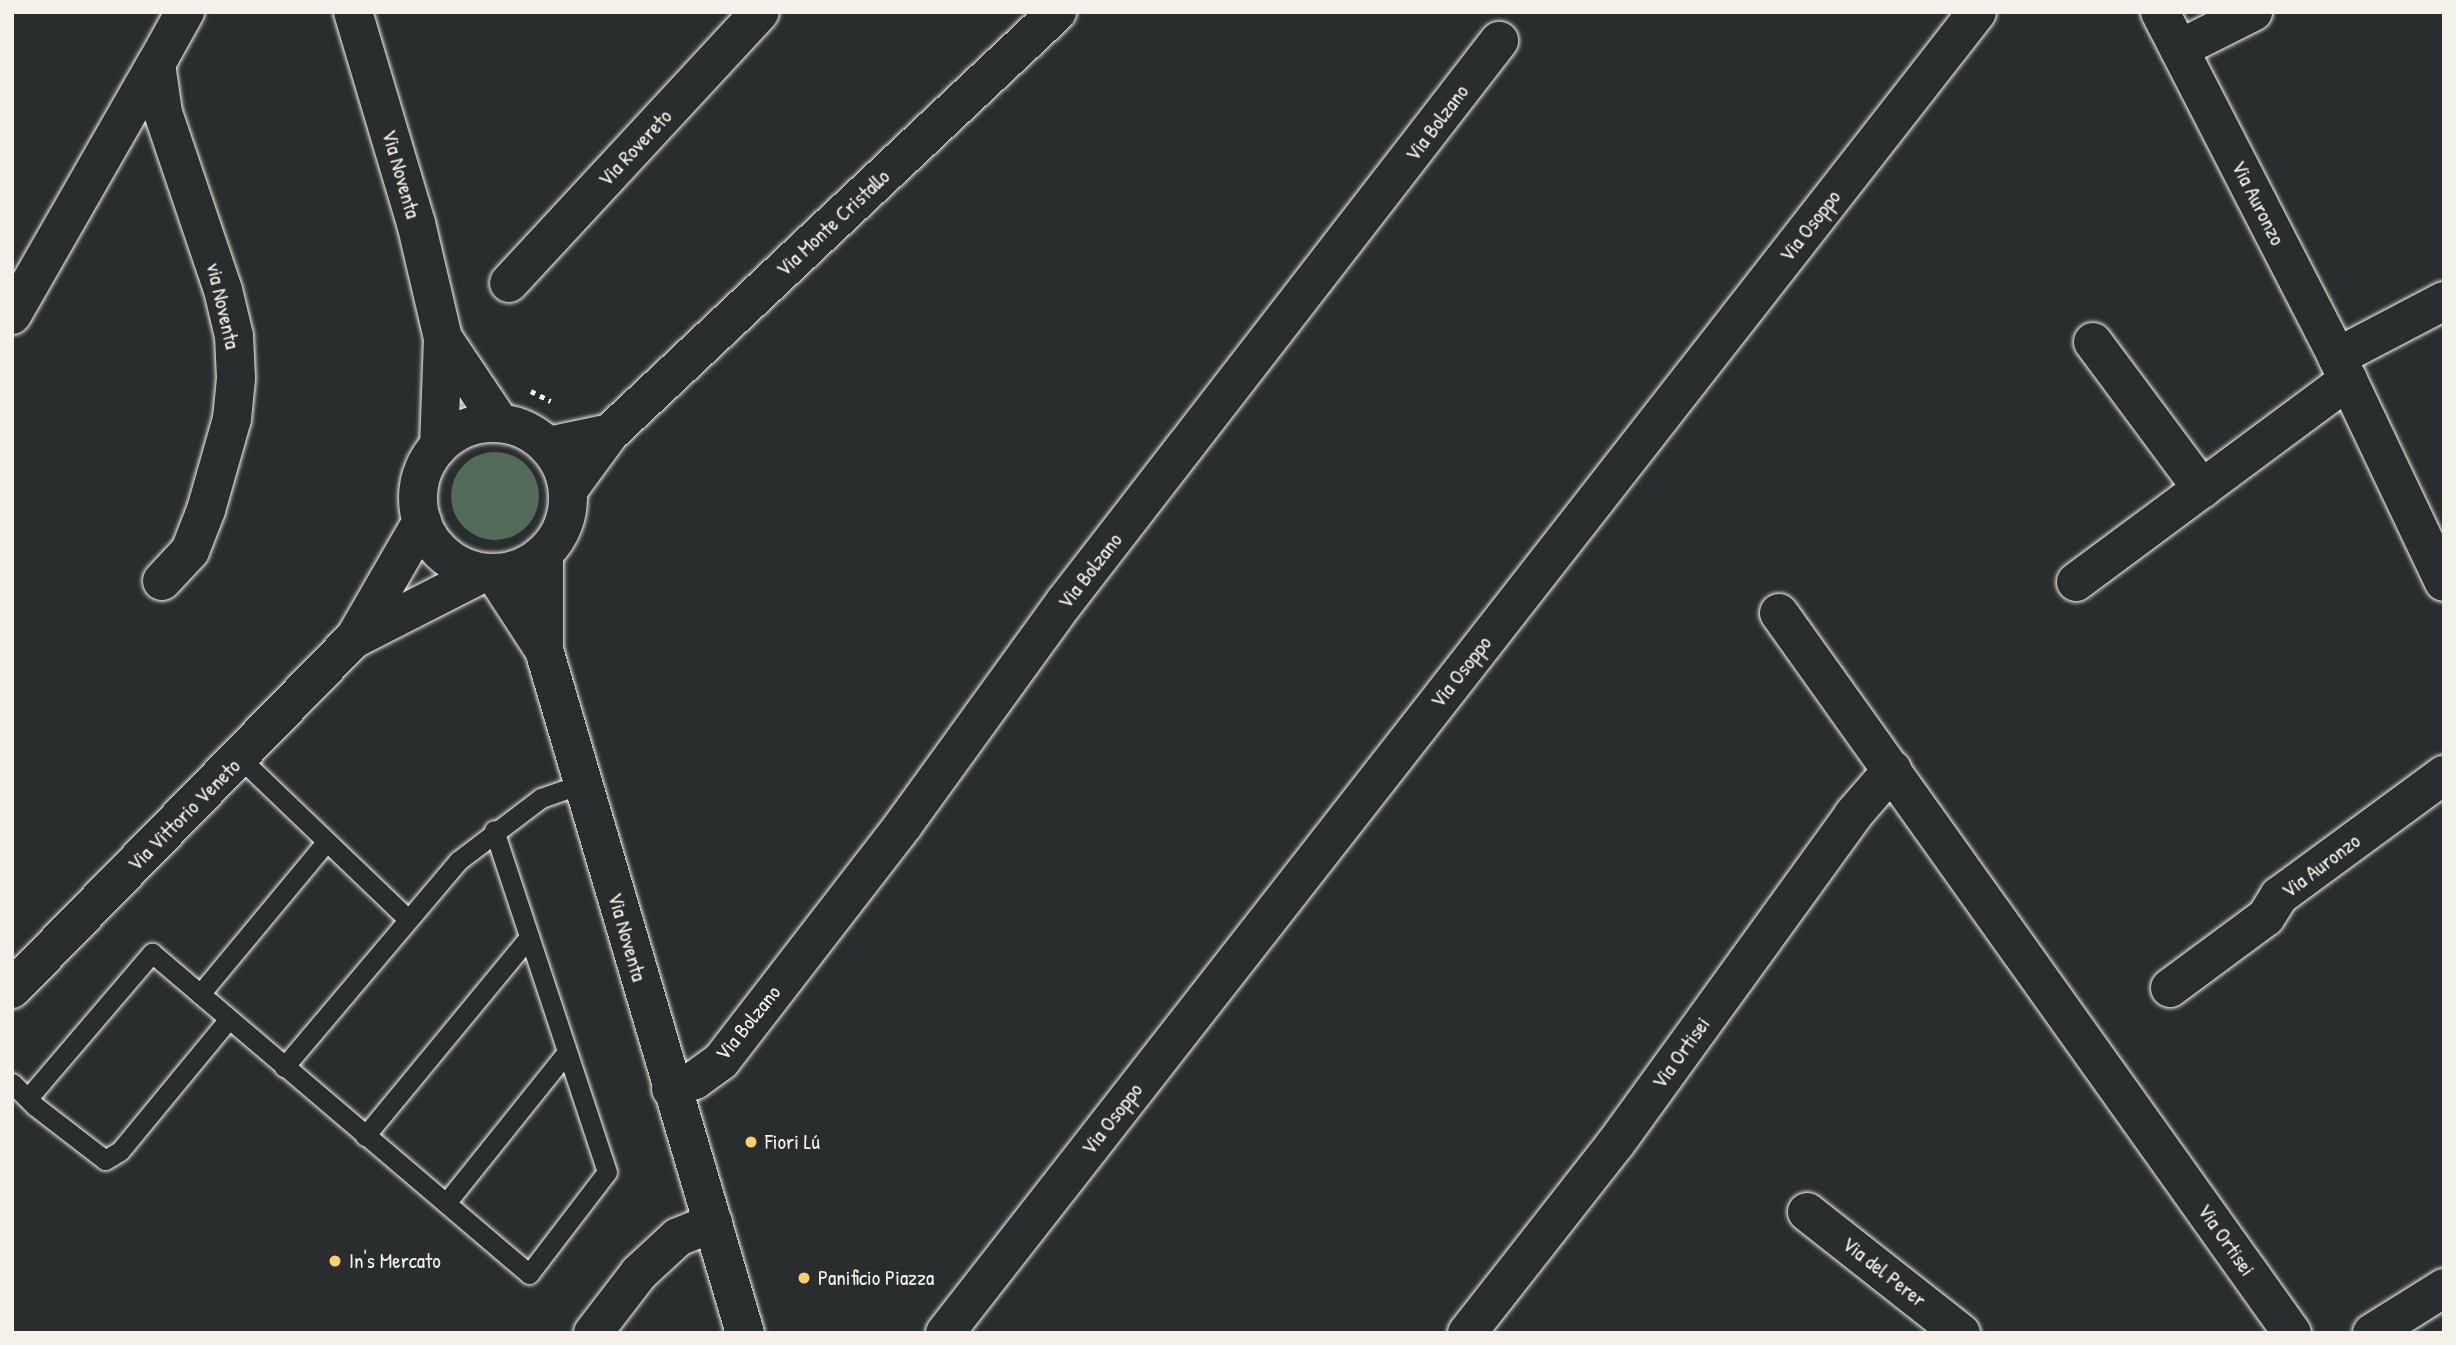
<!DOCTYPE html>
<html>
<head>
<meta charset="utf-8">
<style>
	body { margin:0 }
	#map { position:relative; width:2456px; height:1345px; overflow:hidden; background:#2a2d2e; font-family:"Patrick Hand",sans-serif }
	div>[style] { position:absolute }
	.green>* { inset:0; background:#536b58 }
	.round { border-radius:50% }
	.path>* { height:4.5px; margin-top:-2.25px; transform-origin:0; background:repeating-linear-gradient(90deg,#f4f1e8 0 5px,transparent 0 10px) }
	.roads { filter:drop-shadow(0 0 2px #f4f1e8) drop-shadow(0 0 2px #f4f1e8) }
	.service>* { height:19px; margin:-9.5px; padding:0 9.5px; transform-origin:9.5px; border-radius:9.5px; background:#2a2d2e }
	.minor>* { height:38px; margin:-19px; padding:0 19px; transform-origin:19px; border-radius:19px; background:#2a2d2e }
	.tertiary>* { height:38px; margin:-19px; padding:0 19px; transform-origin:19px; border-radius:19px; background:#2a2d2e }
	.tertiary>.ring { margin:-19px; padding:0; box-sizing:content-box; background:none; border:38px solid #2a2d2e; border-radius:50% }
	.dots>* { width:19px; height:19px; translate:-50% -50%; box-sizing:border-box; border:4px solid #2a2d2e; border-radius:50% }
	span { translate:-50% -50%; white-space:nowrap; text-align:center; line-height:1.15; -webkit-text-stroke:6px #2a2d2e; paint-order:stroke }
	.street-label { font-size:21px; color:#f4f1e8 }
	.poi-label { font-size:21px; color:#f4f1e8 }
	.left { translate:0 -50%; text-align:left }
	.frame { position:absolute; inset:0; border:14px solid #f4f1e8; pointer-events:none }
</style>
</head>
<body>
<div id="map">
	<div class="green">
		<i class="round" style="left:451px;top:452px;width:88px;height:88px"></i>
	</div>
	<div class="path">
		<i style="left:531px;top:391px;width:22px;rotate:27deg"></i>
	</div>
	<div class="roads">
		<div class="service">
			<i style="left:240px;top:758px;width:233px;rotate:43.8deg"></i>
			<i style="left:200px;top:994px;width:197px;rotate:-50.3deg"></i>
			<i style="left:284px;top:1067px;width:270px;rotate:-49.8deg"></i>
			<i style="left:458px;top:861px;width:104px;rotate:-37.2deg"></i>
			<i style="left:541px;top:798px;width:42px;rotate:-19.3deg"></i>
			<i style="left:12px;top:1083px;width:33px;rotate:45deg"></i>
			<i style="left:35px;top:1106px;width:88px;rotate:37.6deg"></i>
			<i style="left:105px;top:1160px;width:17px;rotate:-31deg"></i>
			<i style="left:120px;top:1151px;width:171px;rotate:-50.5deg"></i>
			<i style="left:28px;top:1098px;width:191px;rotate:-49.5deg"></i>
			<i style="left:152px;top:953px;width:495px;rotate:40.4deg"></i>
			<i style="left:529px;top:1274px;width:128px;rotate:-52.6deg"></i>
			<i style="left:607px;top:1172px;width:360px;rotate:-108.3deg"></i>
			<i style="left:365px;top:1136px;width:258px;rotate:-50.5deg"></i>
			<i style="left:446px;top:1203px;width:193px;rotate:-51.3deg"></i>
		</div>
		<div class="minor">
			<i style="left:2160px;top:12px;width:388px;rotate:62.8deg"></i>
			<i style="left:2337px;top:357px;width:249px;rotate:64.6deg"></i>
			<i style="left:2179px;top:49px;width:83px;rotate:-26.6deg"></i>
			<i style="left:509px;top:283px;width:369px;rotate:-47.2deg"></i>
			<i style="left:12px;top:315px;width:289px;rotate:-60.2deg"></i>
			<i style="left:2093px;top:342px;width:183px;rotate:53.4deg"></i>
			<i style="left:2337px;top:357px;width:121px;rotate:-27.6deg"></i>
			<i style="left:548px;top:446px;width:63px;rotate:-11.8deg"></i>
			<i style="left:569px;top:489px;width:69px;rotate:-53.8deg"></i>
			<i style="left:610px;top:433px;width:614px;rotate:-43.28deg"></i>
			<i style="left:162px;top:581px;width:41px;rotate:-47deg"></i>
			<i style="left:190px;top:551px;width:44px;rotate:-68.7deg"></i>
			<i style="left:206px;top:510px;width:95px;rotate:-74.1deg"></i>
			<i style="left:232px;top:419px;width:41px;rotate:-84.4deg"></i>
			<i style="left:236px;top:378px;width:42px;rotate:-92.7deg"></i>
			<i style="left:234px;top:336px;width:47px;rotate:-103.4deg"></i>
			<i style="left:223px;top:290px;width:187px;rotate:-108.7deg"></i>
			<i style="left:163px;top:113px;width:49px;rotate:-98.1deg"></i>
			<i style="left:156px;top:64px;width:60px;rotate:-60.9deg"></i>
			<i style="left:2076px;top:582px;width:339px;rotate:-36.6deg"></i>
			<i style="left:1779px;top:613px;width:884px;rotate:54.53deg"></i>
			<i style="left:354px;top:639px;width:145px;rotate:-27.1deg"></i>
			<i style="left:2170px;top:988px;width:119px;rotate:-36.5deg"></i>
			<i style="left:2266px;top:917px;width:25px;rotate:-58deg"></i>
			<i style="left:2279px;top:896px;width:205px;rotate:-36.3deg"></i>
			<i style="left:12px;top:989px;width:489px;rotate:-45.7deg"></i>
			<i style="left:354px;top:639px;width:136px;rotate:-60deg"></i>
			<i style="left:671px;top:1089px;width:26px;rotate:-21deg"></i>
			<i style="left:695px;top:1080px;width:32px;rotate:-36deg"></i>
			<i style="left:721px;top:1061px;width:299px;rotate:-52.3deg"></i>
			<i style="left:904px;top:824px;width:273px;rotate:-54.1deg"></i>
			<i style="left:1064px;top:603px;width:711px;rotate:-52.26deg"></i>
			<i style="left:1807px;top:1212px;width:196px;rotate:38.2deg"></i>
			<i style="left:593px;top:1333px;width:76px;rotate:-52.5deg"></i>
			<i style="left:639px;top:1273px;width:53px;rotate:-42.7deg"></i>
			<i style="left:678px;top:1237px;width:38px;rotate:-22deg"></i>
			<i style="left:945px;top:1333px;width:1676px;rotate:-52deg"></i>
			<i style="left:1467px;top:1333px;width:241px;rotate:-51.9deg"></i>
			<i style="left:1616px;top:1143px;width:405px;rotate:-54.1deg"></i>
			<i style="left:1853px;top:815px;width:60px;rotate:-49.1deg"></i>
			<i style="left:2372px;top:1333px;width:85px;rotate:-32deg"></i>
		</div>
		<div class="tertiary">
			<i style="left:353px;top:12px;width:220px;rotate:73.4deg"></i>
			<i style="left:416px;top:223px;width:118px;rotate:76.8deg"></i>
			<i style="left:443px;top:338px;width:108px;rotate:92.1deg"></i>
			<i style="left:443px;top:338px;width:102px;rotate:56.2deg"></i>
			<i class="ring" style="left:418px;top:423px;width:112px;height:112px"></i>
			<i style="left:544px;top:554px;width:96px;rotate:90deg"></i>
			<i style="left:544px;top:650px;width:712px;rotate:73.6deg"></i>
			<i style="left:494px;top:573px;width:92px;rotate:57deg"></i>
		</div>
	</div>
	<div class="dots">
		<i style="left:751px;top:1142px;background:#ffd166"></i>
		<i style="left:335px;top:1261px;background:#ffd166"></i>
		<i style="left:804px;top:1278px;background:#ffd166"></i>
	</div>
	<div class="street-label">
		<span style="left:1437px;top:123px;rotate:-53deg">Via Bolzano</span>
		<span style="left:635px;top:148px;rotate:-47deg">Via Rovereto</span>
		<span style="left:401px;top:174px;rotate:74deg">Via Noventa</span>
		<span style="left:2258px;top:203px;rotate:63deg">Via Auronzo</span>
		<span style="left:833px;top:223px;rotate:-43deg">Via Monte Cristallo</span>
		<span style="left:1810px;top:226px;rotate:-52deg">Via Osoppo</span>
		<span style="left:223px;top:306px;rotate:77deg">via Noventa</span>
		<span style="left:1090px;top:571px;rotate:-52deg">Via Bolzano</span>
		<span style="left:1461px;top:672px;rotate:-52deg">Via Osoppo</span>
		<span style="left:184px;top:815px;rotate:-45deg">Via Vittorio Veneto</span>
		<span style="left:2321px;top:866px;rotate:-37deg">Via Auronzo</span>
		<span style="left:627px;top:937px;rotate:74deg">Via Noventa</span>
		<span style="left:748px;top:1023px;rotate:-51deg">Via Bolzano</span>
		<span style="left:1681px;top:1053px;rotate:-54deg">Via Ortisei</span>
		<span style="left:1112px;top:1119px;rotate:-52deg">Via Osoppo</span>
		<span style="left:2226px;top:1240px;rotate:55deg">Via Ortisei</span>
		<span style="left:1884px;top:1272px;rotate:38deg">Via del Perer</span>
	</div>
	<div class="poi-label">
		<span class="left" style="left:765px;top:1142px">Fiori Lú</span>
		<span class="left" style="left:349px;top:1261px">In's Mercato</span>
		<span class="left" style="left:818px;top:1278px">Panificio Piazza</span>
	</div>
	<div class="frame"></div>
</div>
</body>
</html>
